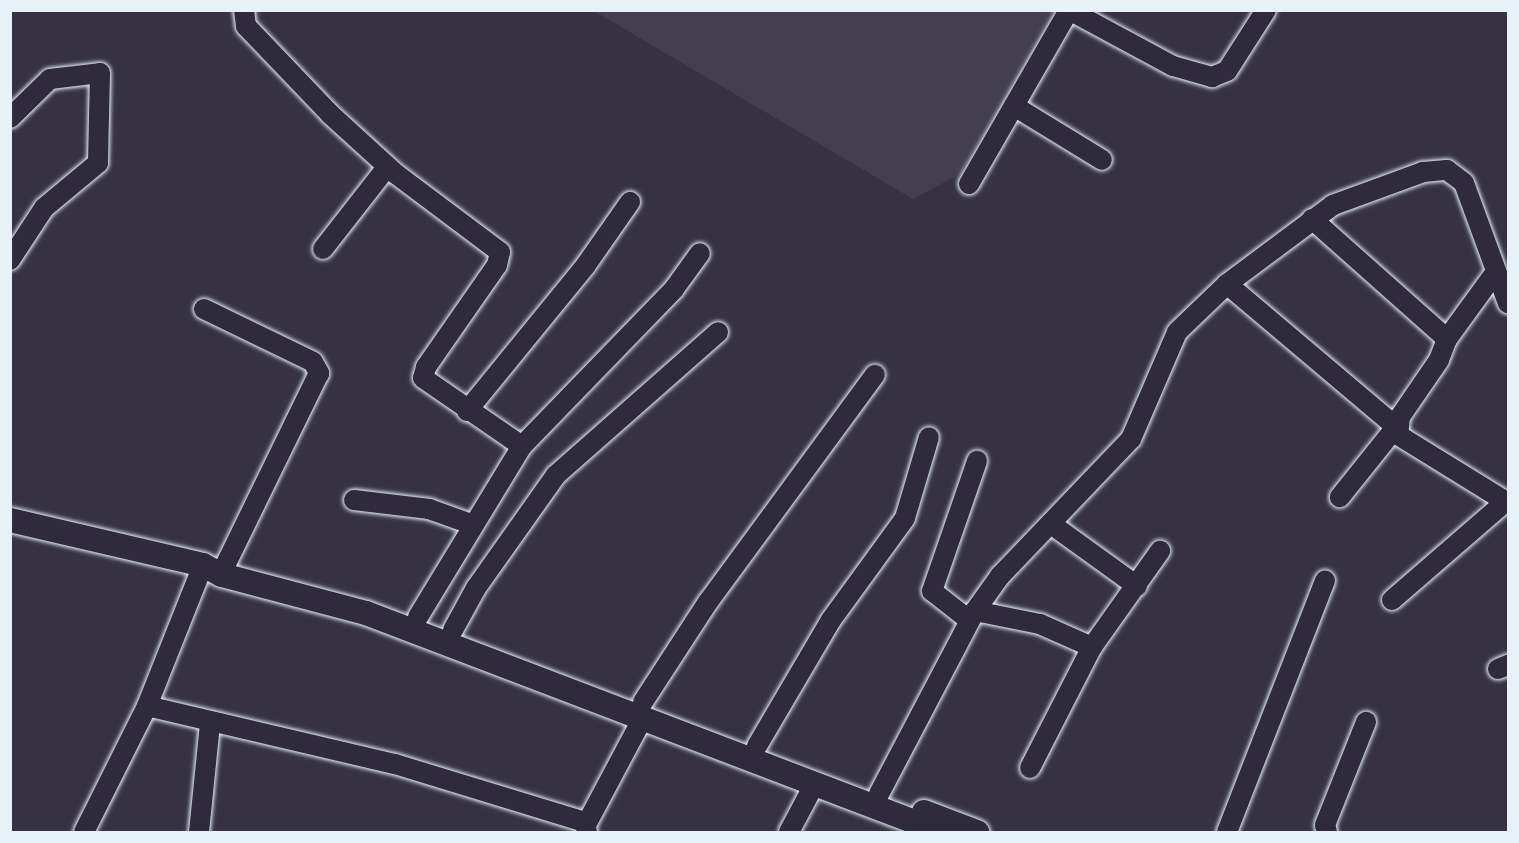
<!DOCTYPE html>
<html>
<head>
<meta charset="utf-8">
<style>
	body { margin:0 }
	#map { position:relative; width:1519px; height:843px; overflow:hidden; background:#363244; font-family:"Playpen Sans",sans-serif }
	div>[style] { position:absolute }
	.built>* { inset:0; background:#433f51 }
	.roads { filter:drop-shadow(0 0 2px #e8f1f8) drop-shadow(0 0 2px #e8f1f8) }
	.minor>* { height:20px; margin:-10px; padding:0 10px; transform-origin:10px; border-radius:10px; background:#2f2a3d }
	.major>* { height:24px; margin:-12px; padding:0 12px; transform-origin:12px; border-radius:12px; background:#2f2a3d }
	span { translate:-50% -50%; white-space:nowrap; text-align:center; line-height:1.15; -webkit-text-stroke:6px #2f2a3d; paint-order:stroke }
	.frame { position:absolute; inset:0; border:12px solid #e8f1f8; pointer-events:none }
</style>
</head>
<body>
<div id="map">
	<div class="built">
		<i style="clip-path:polygon(594px 11px,1053px 11px,960px 174px,913px 199px)"></i>
	</div>
	<div class="roads">
		<div class="minor">
			<i style="left:244px;top:10px;width:16px;rotate:83deg"></i>
			<i style="left:246px;top:26px;width:122px;rotate:46.3deg"></i>
			<i style="left:330px;top:114px;width:89px;rotate:42.3deg"></i>
			<i style="left:396px;top:174px;width:130px;rotate:36.9deg"></i>
			<i style="left:500px;top:252px;width:13px;rotate:103deg"></i>
			<i style="left:497px;top:265px;width:124px;rotate:124.8deg"></i>
			<i style="left:426px;top:367px;width:11px;rotate:105deg"></i>
			<i style="left:423px;top:378px;width:120px;rotate:34.5deg"></i>
			<i style="left:1014px;top:106px;width:103px;rotate:31.5deg"></i>
			<i style="left:10px;top:118px;width:56px;rotate:-44.3deg"></i>
			<i style="left:50px;top:79px;width:50px;rotate:-6.8deg"></i>
			<i style="left:100px;top:73px;width:90px;rotate:91.3deg"></i>
			<i style="left:98px;top:163px;width:70px;rotate:140.2deg"></i>
			<i style="left:44px;top:208px;width:62px;rotate:123.2deg"></i>
			<i style="left:969px;top:184px;width:201px;rotate:-60.1deg"></i>
			<i style="left:1069px;top:10px;width:118px;rotate:28.3deg"></i>
			<i style="left:1173px;top:66px;width:41px;rotate:15.8deg"></i>
			<i style="left:1212px;top:77px;width:16px;rotate:-22deg"></i>
			<i style="left:1227px;top:71px;width:72px;rotate:-57.4deg"></i>
			<i style="left:1312px;top:219px;width:181px;rotate:41.6deg"></i>
			<i style="left:1447px;top:339px;width:22px;rotate:111deg"></i>
			<i style="left:1439px;top:360px;width:69px;rotate:124.4deg"></i>
			<i style="left:1400px;top:417px;width:18px;rotate:96deg"></i>
			<i style="left:1398px;top:435px;width:129px;rotate:31.7deg"></i>
			<i style="left:323px;top:249px;width:104px;rotate:-52deg"></i>
			<i style="left:1227px;top:284px;width:221px;rotate:40.2deg"></i>
			<i style="left:1396px;top:427px;width:90px;rotate:128.7deg"></i>
			<i style="left:204px;top:309px;width:121px;rotate:25.9deg"></i>
			<i style="left:313px;top:362px;width:13px;rotate:61deg"></i>
			<i style="left:319px;top:373px;width:212px;rotate:116deg"></i>
			<i style="left:1447px;top:339px;width:82px;rotate:-54deg"></i>
			<i style="left:467px;top:411px;width:188px;rotate:-50.8deg"></i>
			<i style="left:586px;top:265px;width:77px;rotate:-55.1deg"></i>
			<i style="left:354px;top:500px;width:76px;rotate:6.8deg"></i>
			<i style="left:429px;top:509px;width:45px;rotate:19.7deg"></i>
			<i style="left:1051px;top:524px;width:106px;rotate:35.8deg"></i>
			<i style="left:1392px;top:600px;width:150px;rotate:-40.9deg"></i>
			<i style="left:975px;top:611px;width:66px;rotate:11.3deg"></i>
			<i style="left:1040px;top:624px;width:57px;rotate:23.9deg"></i>
			<i style="left:1092px;top:647px;width:118px;rotate:-54.7deg"></i>
			<i style="left:418px;top:617px;width:200px;rotate:-58.7deg"></i>
			<i style="left:522px;top:446px;width:219px;rotate:-45.9deg"></i>
			<i style="left:674px;top:289px;width:44px;rotate:-54.2deg"></i>
			<i style="left:969px;top:620px;width:47px;rotate:-141.9deg"></i>
			<i style="left:932px;top:591px;width:138px;rotate:-70.9deg"></i>
			<i style="left:453px;top:630px;width:48px;rotate:-61.3deg"></i>
			<i style="left:476px;top:588px;width:138px;rotate:-54.7deg"></i>
			<i style="left:556px;top:475px;width:216px;rotate:-41.4deg"></i>
			<i style="left:1498px;top:669px;width:11px;rotate:-22deg"></i>
			<i style="left:643px;top:702px;width:119px;rotate:-57deg"></i>
			<i style="left:708px;top:602px;width:282px;rotate:-53.7deg"></i>
			<i style="left:147px;top:706px;width:255px;rotate:13.2deg"></i>
			<i style="left:395px;top:764px;width:199px;rotate:17deg"></i>
			<i style="left:585px;top:822px;width:10px;rotate:79deg"></i>
			<i style="left:757px;top:746px;width:146px;rotate:-59.6deg"></i>
			<i style="left:831px;top:620px;width:126px;rotate:-54deg"></i>
			<i style="left:905px;top:518px;width:84px;rotate:-73.5deg"></i>
			<i style="left:1030px;top:768px;width:136px;rotate:-62.9deg"></i>
			<i style="left:879px;top:794px;width:207px;rotate:-62.3deg"></i>
			<i style="left:975px;top:611px;width:43px;rotate:-54.5deg"></i>
			<i style="left:1000px;top:576px;width:190px;rotate:-46.3deg"></i>
			<i style="left:1131px;top:439px;width:116px;rotate:-66.7deg"></i>
			<i style="left:1177px;top:332px;width:69px;rotate:-43.8deg"></i>
			<i style="left:1227px;top:284px;width:132px;rotate:-36.7deg"></i>
			<i style="left:1333px;top:205px;width:96px;rotate:-20.1deg"></i>
			<i style="left:1423px;top:172px;width:24px;rotate:-5deg"></i>
			<i style="left:1447px;top:170px;width:21px;rotate:37deg"></i>
			<i style="left:1464px;top:183px;width:128px;rotate:69.9deg"></i>
			<i style="left:587px;top:823px;width:121px;rotate:-62deg"></i>
			<i style="left:84px;top:832px;width:141px;rotate:-63.4deg"></i>
			<i style="left:147px;top:706px;width:152px;rotate:-68.3deg"></i>
			<i style="left:199px;top:832px;width:110px;rotate:-84.2deg"></i>
			<i style="left:789px;top:832px;width:55px;rotate:-62deg"></i>
			<i style="left:1227px;top:832px;width:270px;rotate:-68.7deg"></i>
			<i style="left:1327px;top:832px;width:7px;rotate:-106deg"></i>
			<i style="left:1325px;top:825px;width:111px;rotate:-68.3deg"></i>
		</div>
		<div class="major">
			<i style="left:10px;top:520px;width:198px;rotate:13.1deg"></i>
			<i style="left:203px;top:565px;width:21px;rotate:28deg"></i>
			<i style="left:222px;top:575px;width:149px;rotate:14.8deg"></i>
			<i style="left:366px;top:613px;width:615px;rotate:20.85deg"></i>
			<i style="left:924px;top:812px;width:57px;rotate:20.7deg"></i>
		</div>
	</div>
	<div class="frame"></div>
</div>
</body>
</html>
